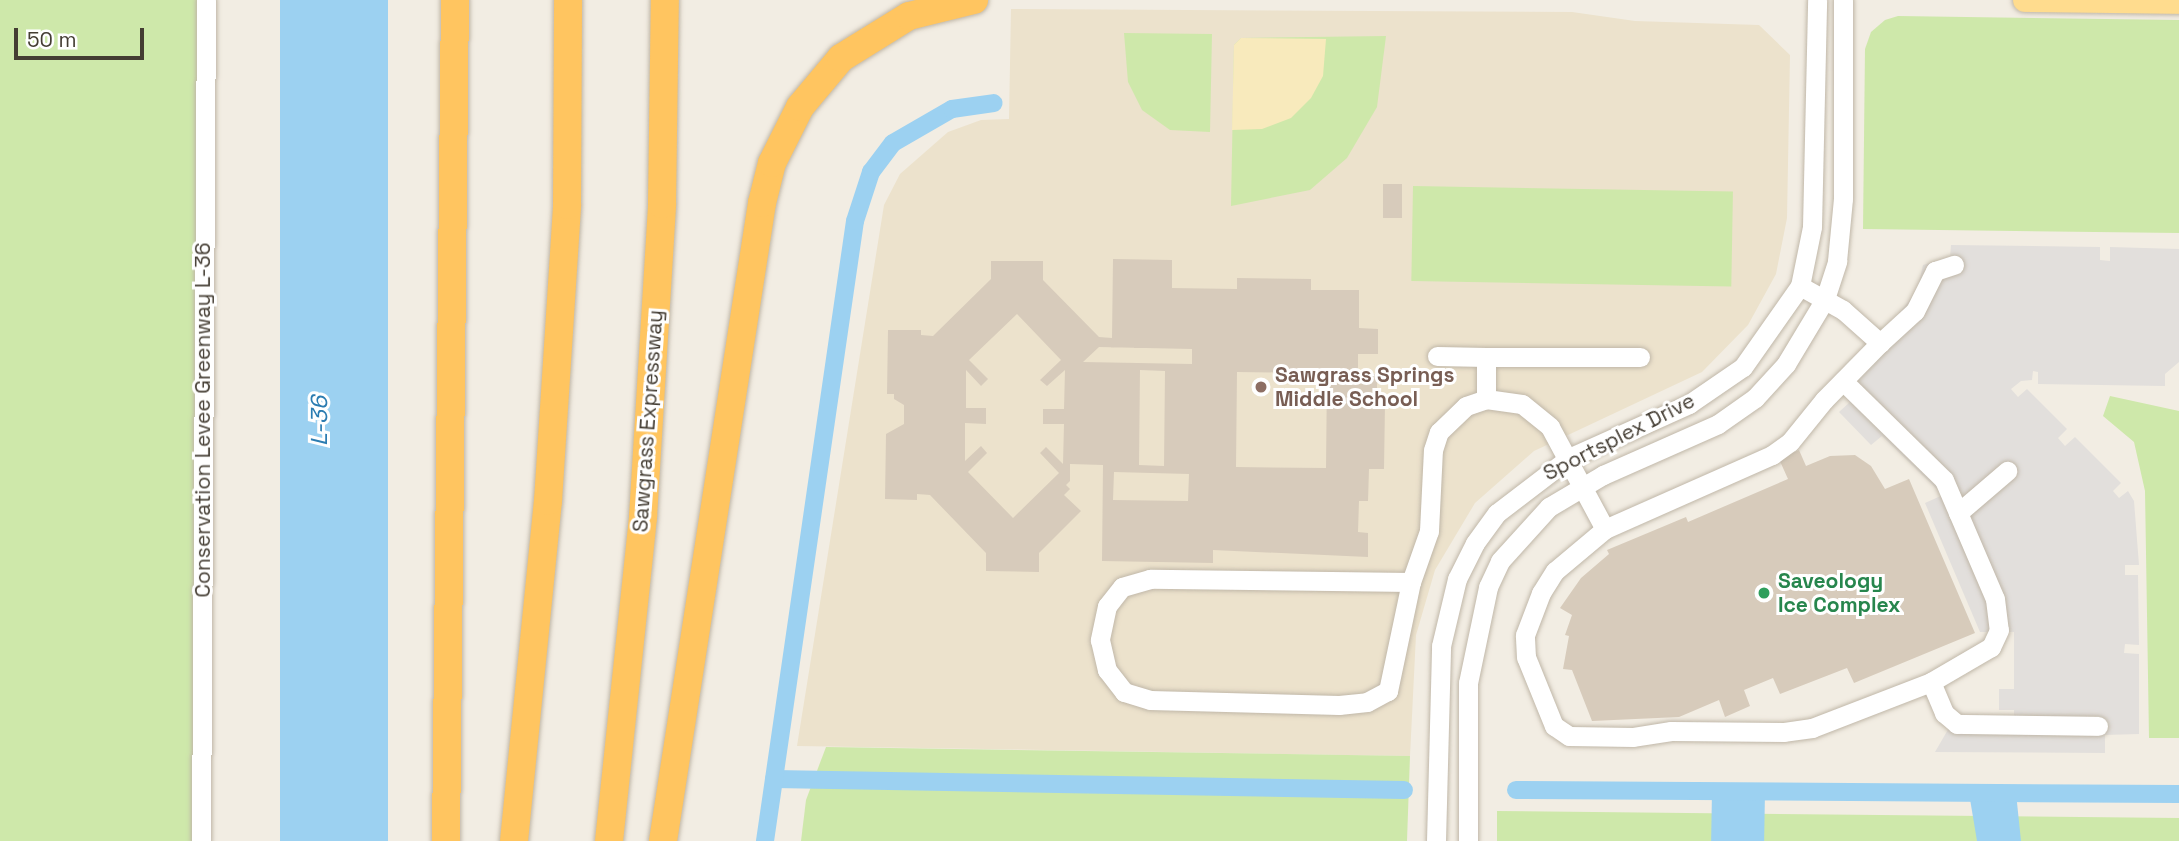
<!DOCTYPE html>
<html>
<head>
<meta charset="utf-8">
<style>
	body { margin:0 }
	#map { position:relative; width:2179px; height:841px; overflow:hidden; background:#f2ede3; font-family:"Space Grotesk",sans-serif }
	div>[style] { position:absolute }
	.education>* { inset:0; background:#ece2cc }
	.green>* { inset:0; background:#cee8aa; transform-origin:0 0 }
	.sand>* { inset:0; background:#f8eabc }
	.parking>* { inset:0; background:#e2dfdc }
	.water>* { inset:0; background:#9cd1f1; transform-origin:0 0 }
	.canal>* { height:18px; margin:-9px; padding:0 9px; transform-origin:9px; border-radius:9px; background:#9cd1f1 }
	.building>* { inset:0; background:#d7cbbb; transform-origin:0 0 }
	.roads { filter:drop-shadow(0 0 2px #c0b7a8) drop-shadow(0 0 2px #c0b7a8) }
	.minor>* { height:19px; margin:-9.5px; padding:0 9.5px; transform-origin:9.5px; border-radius:9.5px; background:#fff }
	.major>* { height:24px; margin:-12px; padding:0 12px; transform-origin:12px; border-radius:12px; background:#ffdc8e }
	.highway>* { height:28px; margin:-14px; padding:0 14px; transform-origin:14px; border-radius:14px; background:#ffc560 }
	.dots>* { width:19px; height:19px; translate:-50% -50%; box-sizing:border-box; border:4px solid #fff; border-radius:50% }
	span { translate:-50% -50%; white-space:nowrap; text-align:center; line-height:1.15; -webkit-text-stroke:6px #fff; paint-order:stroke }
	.education-label { font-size:21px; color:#785e54; font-weight:700 }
	.left { translate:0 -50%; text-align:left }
	.street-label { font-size:21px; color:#443d33 }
	.leisure-label { font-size:21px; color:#27864d; font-weight:700 }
	.water-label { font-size:23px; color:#2b7cb1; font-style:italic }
	.scale { position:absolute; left:14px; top:28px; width:130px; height:32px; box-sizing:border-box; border:4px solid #443d33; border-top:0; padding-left:9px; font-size:21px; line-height:24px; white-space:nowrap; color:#443d33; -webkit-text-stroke:5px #fff; paint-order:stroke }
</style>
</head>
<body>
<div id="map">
	<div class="education">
		<i style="clip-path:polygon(1011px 9px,1572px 12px,1635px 21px,1759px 25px,1790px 55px,1787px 218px,1776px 274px,1748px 325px,1702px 372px,1534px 451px,1475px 503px,1435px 570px,1416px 635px,1410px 756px,797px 746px,884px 205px,900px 174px,948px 132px,981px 120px,1009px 119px)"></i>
	</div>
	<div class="green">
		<i style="left:0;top:0;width:206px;height:841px"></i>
		<i style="clip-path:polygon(1898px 16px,2179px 20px,2179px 233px,1863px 229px,1865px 49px,1871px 32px,1885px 20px)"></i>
		<i style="clip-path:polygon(1124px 33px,1212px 34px,1210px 132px,1170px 130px,1142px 110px,1128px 82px)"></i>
		<i style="clip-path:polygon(1386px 36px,1377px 107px,1347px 158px,1310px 190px,1231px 206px,1234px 45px,1241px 38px)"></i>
		<i style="left:1413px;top:186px;width:320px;height:95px;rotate:1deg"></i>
		<i style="clip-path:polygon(2110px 396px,2179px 411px,2179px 738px,2149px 738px,2145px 491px,2134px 442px,2103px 416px)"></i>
		<i style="clip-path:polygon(826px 747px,1410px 756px,1407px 841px,801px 841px,806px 800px)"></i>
		<i style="clip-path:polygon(1497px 811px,2179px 818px,2179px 841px,1497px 841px)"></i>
	</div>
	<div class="sand">
		<i style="clip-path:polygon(1241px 38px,1326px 39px,1323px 76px,1311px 98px,1291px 118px,1262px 129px,1232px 130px,1234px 45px)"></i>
	</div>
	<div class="parking">
		<i style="clip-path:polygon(1951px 245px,2100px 247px,2100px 260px,2110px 261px,2110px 247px,2179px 249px,2179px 362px,2165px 374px,2165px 386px,2038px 384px,2038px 372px,2033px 371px,2032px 380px,2021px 381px,2011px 389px,2018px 397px,2027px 389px,2067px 429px,2058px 438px,2065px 446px,2075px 437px,2121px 483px,2113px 491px,2119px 498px,2128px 491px,2134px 501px,2139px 565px,2125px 565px,2125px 575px,2138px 575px,2139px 645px,2125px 644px,2124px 653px,2139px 654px,2139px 734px,2105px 735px,2105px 753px,1935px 752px,1953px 721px,2014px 722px,2014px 710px,1999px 710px,1999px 689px,2014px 689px,2014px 632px,1980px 632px,1925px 503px,1943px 495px,1882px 436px,1871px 445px,1839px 412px,1850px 402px,1831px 383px,1887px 328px,1917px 291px,1923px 265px,1950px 257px)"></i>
	</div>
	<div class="water">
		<i style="left:280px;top:0;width:108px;height:841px"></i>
		<i style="left:1712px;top:791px;width:53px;height:50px;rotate:1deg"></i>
		<i style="clip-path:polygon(1969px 793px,2016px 793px,2021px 841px,1977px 841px)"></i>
	</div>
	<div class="canal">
		<i style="left:774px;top:779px;width:630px;rotate:1deg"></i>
		<i style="left:1516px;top:790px;width:663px;rotate:0.35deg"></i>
		<i style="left:765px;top:841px;width:626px;rotate:-81.74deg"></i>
		<i style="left:855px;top:221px;width:52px;rotate:-71.9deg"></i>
		<i style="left:871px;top:172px;width:36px;rotate:-53deg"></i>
		<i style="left:893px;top:143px;width:68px;rotate:-30deg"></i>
		<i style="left:952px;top:109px;width:42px;rotate:-8.1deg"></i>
	</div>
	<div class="building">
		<i style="left:1383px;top:184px;width:19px;height:34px"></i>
		<i style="clip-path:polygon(evenodd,1113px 259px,1172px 260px,1172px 288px,1237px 289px,1237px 278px,1311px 279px,1311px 290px,1359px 290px,1359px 328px,1378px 329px,1378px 354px,1358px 354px,1358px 374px,1387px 374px,1387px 383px,1377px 383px,1377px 404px,1385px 404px,1384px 469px,1369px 469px,1368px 501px,1359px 501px,1358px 532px,1368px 533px,1368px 557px,1213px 550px,1213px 563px,1102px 561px,1103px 465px,1070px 464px,1070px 481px,1066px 485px,1070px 489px,1064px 495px,1081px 511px,1039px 553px,1039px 572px,986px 571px,986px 553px,930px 495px,917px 494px,917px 500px,885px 499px,886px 434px,904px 424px,904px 405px,894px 399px,894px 394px,887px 394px,888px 330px,921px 330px,921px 335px,933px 336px,991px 279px,991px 261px,1043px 261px,1043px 280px,1099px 337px,1112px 338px,1113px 259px,1017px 314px,1061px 360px,1040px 380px,1047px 386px,1065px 370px,1064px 409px,1043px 409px,1043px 424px,1064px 424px,1063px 464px,1046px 447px,1040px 453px,1059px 473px,1013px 518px,968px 472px,987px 453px,981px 446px,965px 461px,965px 423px,986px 424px,986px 408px,966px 408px,966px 370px,981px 386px,988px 379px,969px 360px,1017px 314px,1113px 259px,1099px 347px,1192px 349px,1192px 364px,1083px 362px,1099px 347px,1113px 259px,1140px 370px,1165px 371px,1164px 466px,1139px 465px,1140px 370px,1113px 259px,1237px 372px,1327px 373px,1326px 468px,1236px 467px,1237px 372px,1113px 259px,1114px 472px,1189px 474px,1188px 501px,1113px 500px,1114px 472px)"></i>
		<i style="clip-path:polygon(1799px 450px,1806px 466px,1830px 456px,1855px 455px,1871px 466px,1885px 489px,1909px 479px,1975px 633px,1854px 683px,1847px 668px,1780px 694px,1773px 678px,1744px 690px,1750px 706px,1725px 717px,1719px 700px,1679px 717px,1592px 721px,1572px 670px,1563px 669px,1569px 636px,1565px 635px,1572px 615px,1560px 608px,1581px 578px,1609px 554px,1607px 550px,1686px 517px,1688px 522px,1788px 479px,1779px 459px)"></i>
	</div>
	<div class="roads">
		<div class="minor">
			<i style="left:1800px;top:286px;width:49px;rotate:29.2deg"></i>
			<i style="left:1843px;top:310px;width:50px;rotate:41.7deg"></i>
			<i style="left:1437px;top:356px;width:49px;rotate:1.2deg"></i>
			<i style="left:1843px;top:381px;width:141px;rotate:44.4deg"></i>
			<i style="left:1944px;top:480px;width:129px;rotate:66.8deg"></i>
			<i style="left:1995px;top:599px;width:31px;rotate:83deg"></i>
			<i style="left:1999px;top:630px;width:19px;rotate:115deg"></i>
			<i style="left:1991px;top:647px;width:69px;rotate:149.7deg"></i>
			<i style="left:1931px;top:682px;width:128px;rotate:158.9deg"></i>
			<i style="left:1812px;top:728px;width:28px;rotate:172deg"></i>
			<i style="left:1784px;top:732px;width:113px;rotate:-179.5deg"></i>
			<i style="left:1671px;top:731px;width:38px;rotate:171deg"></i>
			<i style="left:1633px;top:737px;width:64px;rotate:-179.1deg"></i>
			<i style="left:1569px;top:736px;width:18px;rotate:-146deg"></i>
			<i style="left:1554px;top:726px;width:74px;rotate:-112.1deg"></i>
			<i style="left:1526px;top:657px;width:22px;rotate:-93deg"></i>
			<i style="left:1525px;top:635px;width:45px;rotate:-69.1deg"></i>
			<i style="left:1541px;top:593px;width:26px;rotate:-58deg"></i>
			<i style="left:1555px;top:571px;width:65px;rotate:-40deg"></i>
			<i style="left:1605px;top:529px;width:183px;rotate:-23.9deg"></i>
			<i style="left:1772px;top:455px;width:22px;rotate:-36deg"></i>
			<i style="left:1790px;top:442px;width:54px;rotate:-51deg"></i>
			<i style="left:1824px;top:400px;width:80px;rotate:-45.5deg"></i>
			<i style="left:1880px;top:343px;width:47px;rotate:-42.4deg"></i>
			<i style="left:1915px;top:311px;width:45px;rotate:-63.4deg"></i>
			<i style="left:1935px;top:271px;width:20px;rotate:-18deg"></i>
			<i style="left:1486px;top:399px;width:42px;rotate:-90deg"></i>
			<i style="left:1486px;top:357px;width:154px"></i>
			<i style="left:1958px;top:513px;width:65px;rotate:-40.6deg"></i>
			<i style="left:1411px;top:582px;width:261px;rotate:-179.3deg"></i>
			<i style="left:1150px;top:579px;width:29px;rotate:164deg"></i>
			<i style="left:1122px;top:587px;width:24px;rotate:128deg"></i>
			<i style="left:1107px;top:606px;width:35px;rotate:102deg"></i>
			<i style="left:1100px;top:640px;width:31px;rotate:77deg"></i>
			<i style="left:1107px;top:670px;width:28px;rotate:52deg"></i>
			<i style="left:1124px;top:692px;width:27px;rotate:17deg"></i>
			<i style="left:1150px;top:700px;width:189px;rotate:1.5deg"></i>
			<i style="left:1339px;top:705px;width:28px;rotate:-6deg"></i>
			<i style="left:1367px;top:702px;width:24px;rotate:-28deg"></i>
			<i style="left:1388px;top:691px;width:111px;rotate:-78.1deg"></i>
			<i style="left:1411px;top:582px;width:54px;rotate:-70.6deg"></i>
			<i style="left:1429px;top:531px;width:81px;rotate:-87.2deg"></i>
			<i style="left:1433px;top:450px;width:19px;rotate:-72deg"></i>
			<i style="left:1439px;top:432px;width:37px;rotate:-44deg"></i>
			<i style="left:1466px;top:406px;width:21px;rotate:-19deg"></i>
			<i style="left:1486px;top:399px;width:36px;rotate:8deg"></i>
			<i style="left:1522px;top:404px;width:36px;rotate:39deg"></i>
			<i style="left:1550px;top:427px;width:116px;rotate:61.7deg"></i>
			<i style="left:1931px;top:682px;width:34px;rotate:67deg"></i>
			<i style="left:1944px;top:713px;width:17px;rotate:40deg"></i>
			<i style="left:1957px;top:724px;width:141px;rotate:0.8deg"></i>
			<i style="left:201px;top:841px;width:841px;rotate:-89.66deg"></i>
			<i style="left:1436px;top:841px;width:195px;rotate:-88.5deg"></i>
			<i style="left:1441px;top:646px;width:69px;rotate:-76.6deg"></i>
			<i style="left:1457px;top:579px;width:40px;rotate:-63.4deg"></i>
			<i style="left:1475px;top:543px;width:37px;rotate:-54deg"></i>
			<i style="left:1497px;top:513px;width:91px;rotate:-37.4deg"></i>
			<i style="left:1569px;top:458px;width:132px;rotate:-24.2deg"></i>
			<i style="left:1689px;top:404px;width:65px;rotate:-34.4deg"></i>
			<i style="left:1743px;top:367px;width:99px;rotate:-54.9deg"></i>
			<i style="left:1800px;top:286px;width:60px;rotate:-78.5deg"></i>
			<i style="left:1812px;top:227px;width:227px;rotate:-88.7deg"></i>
			<i style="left:1468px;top:841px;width:158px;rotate:-90deg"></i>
			<i style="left:1468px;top:683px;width:98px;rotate:-78.2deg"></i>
			<i style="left:1488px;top:587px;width:29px;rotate:-65deg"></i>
			<i style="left:1500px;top:561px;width:73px;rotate:-47.8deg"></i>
			<i style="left:1549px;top:507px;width:63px;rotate:-30.7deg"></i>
			<i style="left:1603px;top:475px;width:126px;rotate:-23.9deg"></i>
			<i style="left:1718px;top:424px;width:45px;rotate:-35.1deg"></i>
			<i style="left:1755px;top:398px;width:46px;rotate:-47.6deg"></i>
			<i style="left:1786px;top:364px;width:76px;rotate:-59deg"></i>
			<i style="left:1825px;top:299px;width:40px;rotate:-72deg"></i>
			<i style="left:1837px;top:261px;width:62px;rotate:-84.5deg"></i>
			<i style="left:1843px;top:199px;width:199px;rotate:-90deg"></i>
		</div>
		<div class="major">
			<i style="left:2025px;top:0;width:154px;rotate:0.7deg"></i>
		</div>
		<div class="highway">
			<i style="left:446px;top:841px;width:841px;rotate:-89.39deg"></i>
			<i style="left:514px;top:841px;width:342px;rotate:-84.3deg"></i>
			<i style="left:548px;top:501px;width:297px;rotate:-86.3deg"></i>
			<i style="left:567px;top:205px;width:205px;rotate:-89.7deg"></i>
			<i style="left:609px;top:841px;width:326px;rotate:-84deg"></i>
			<i style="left:643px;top:517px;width:314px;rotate:-86.5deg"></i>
			<i style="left:662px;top:204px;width:204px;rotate:-89.2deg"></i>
			<i style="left:663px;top:841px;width:646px;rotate:-81.18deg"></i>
			<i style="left:762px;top:203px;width:41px;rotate:-76deg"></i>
			<i style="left:772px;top:163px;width:63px;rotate:-63.4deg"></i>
			<i style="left:800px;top:107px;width:64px;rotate:-50.1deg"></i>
			<i style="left:841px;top:58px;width:80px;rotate:-31.7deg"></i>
			<i style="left:909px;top:16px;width:67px;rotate:-13.8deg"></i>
		</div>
	</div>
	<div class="dots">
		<i style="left:1261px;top:387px;background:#8d6e63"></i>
		<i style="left:1764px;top:593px;background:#2e9e5b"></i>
	</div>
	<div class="education-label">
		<span class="left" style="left:1275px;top:387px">Sawgrass Springs<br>Middle School</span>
	</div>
	<div class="street-label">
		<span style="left:203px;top:420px;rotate:-90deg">Conservation Levee Greenway L-36</span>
		<span style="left:648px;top:421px;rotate:-86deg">Sawgrass Expressway</span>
		<span style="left:1619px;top:437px;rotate:-27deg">Sportsplex Drive</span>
	</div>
	<div class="leisure-label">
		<span class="left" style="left:1778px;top:593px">Saveology<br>Ice Complex</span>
	</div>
	<div class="water-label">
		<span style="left:319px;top:421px;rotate:-90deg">L-36</span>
	</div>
	<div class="scale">50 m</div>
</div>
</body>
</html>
